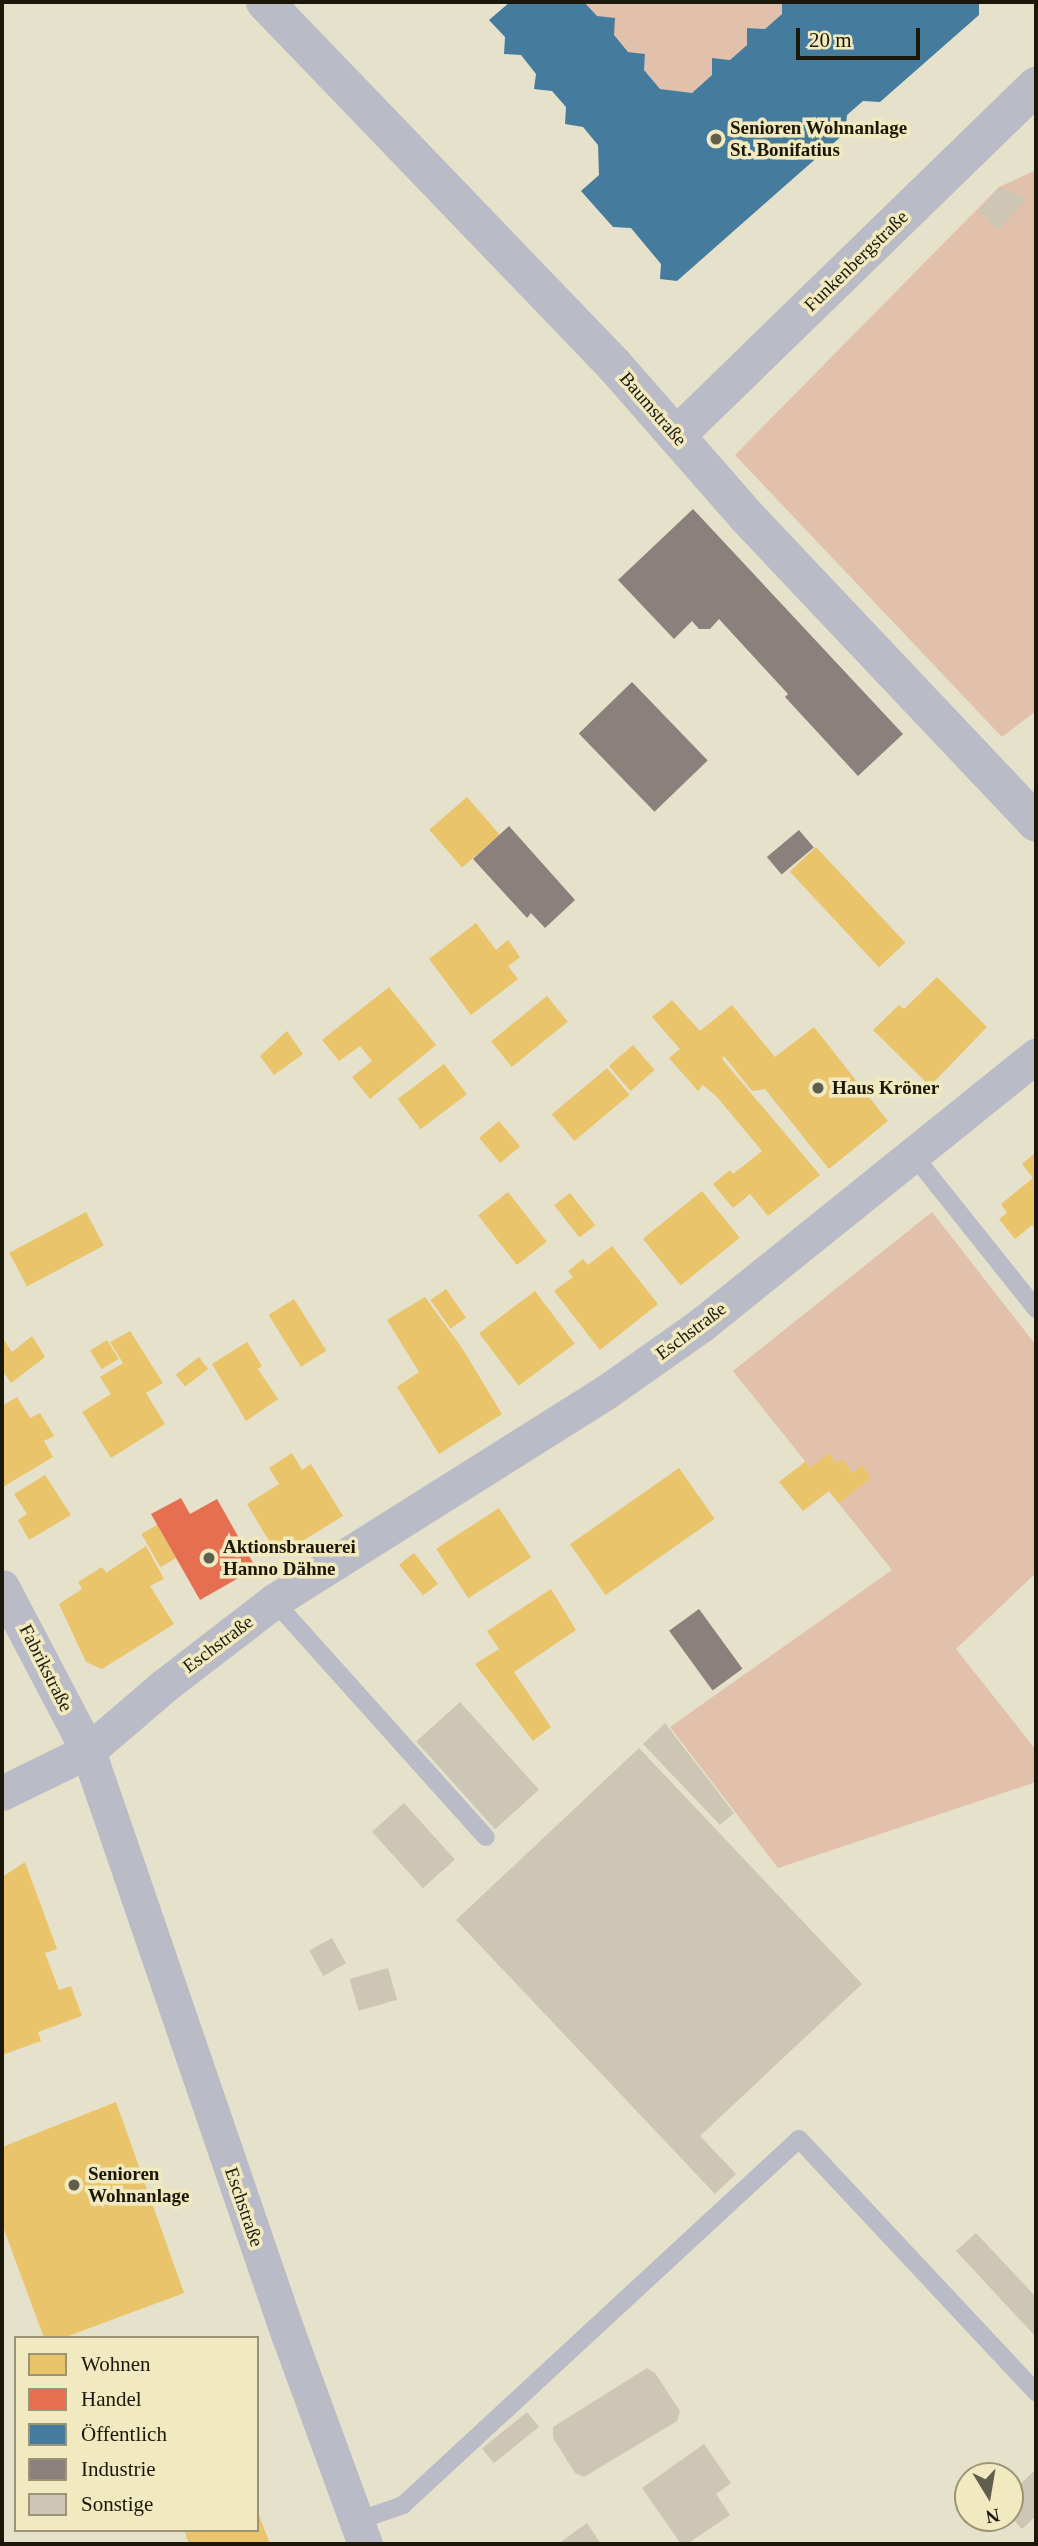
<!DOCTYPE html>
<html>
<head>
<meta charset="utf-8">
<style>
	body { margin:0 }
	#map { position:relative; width:1038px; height:2546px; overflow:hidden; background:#e6e1ca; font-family:Georgia,serif }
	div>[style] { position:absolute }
	.green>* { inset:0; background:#e2c1ac }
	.homes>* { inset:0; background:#e9c46a; transform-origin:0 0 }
	.shops>* { inset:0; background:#e76f51 }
	.public>* { inset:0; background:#457b9d }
	.industry>* { inset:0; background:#8a817c; transform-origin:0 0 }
	.building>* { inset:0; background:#cdc6b5; transform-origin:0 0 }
	.service>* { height:18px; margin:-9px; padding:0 9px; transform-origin:9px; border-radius:9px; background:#b9bbc7 }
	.minor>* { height:35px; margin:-17.5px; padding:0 17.5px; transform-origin:17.5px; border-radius:17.5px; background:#b9bbc7 }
	.tertiary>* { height:38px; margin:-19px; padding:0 19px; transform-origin:19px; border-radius:19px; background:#b9bbc7 }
	.dots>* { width:19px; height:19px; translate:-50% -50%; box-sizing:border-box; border:4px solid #f1e9bf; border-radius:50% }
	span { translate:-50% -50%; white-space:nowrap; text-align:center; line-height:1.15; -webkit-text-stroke:7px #f1e9bf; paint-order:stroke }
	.poi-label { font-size:19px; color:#1b1809; font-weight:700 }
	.left { translate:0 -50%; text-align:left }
	.street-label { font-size:19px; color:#1b1809 }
	.frame { position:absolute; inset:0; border:4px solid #1b1809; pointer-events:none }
	.legend { position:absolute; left:14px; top:2336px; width:245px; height:196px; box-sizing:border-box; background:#f1e9bf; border:2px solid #9b9576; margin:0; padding:9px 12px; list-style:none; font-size:21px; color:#1b1809 }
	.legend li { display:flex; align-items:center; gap:14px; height:35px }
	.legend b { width:35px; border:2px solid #9b9576 }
	.north { position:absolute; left:954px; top:2462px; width:70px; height:70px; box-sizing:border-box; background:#f1e9bf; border:2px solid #9b9576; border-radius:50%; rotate:169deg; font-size:19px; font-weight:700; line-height:28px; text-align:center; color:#1b1809 }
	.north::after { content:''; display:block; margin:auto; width:24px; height:32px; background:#625e4d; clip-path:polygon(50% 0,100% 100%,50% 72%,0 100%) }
	.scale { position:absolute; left:796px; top:28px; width:124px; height:32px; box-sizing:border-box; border:4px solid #1b1809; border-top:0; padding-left:9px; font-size:21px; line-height:24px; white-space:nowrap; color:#1b1809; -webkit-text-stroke:5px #f1e9bf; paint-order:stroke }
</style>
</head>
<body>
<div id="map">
	<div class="green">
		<i style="clip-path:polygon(584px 2px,782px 2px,782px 14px,765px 29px,747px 28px,747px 45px,730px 60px,713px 58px,712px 75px,692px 93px,660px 89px,644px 70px,645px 54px,628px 52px)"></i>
		<i style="clip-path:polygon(1036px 170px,1036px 711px,1002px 737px,735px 455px,999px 187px)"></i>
		<i style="clip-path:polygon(932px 1212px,1036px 1345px,1036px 1573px,956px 1649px,1036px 1750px,1036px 1782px,778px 1868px,670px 1727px,892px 1570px,733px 1371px)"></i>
	</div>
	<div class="homes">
		<i style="left:467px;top:797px;width:50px;height:50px;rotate:49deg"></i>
		<i style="left:816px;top:847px;width:131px;height:36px;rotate:47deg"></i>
		<i style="clip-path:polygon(476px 923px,496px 950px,508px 940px,520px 957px,508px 966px,518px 979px,471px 1015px,429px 959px)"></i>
		<i style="clip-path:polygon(937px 977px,987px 1027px,930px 1086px,873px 1030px,899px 1005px,904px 1009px)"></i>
		<i style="clip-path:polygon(389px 987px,436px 1045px,370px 1099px,352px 1077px,372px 1061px,360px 1046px,339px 1061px,322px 1040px)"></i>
		<i style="left:547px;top:996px;width:33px;height:72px;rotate:51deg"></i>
		<i style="clip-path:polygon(672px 1000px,700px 1031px,732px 1005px,775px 1057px,814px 1027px,888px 1121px,829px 1169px,765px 1089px,752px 1091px,724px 1056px,722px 1059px,820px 1175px,768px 1216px,750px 1194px,733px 1208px,713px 1184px,730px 1170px,733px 1174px,762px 1151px,717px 1097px,703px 1085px,698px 1091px,669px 1058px,680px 1049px,652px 1017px)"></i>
		<i style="clip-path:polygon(287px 1031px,303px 1054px,274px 1075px,260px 1056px)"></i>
		<i style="left:633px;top:1045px;width:33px;height:32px;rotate:49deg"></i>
		<i style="left:444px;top:1064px;width:38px;height:58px;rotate:53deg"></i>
		<i style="left:607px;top:1068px;width:35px;height:72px;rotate:50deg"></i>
		<i style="left:499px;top:1121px;width:33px;height:26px;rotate:50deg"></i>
		<i style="clip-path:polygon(1036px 1152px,1036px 1230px,1032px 1225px,1015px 1239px,999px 1219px,1007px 1213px,1001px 1204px,1033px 1178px,1022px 1164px)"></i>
		<i style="left:702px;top:1191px;width:60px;height:76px;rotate:51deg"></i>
		<i style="left:508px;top:1192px;width:63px;height:38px;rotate:52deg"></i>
		<i style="left:570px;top:1193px;width:41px;height:20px;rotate:52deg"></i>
		<i style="left:86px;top:1212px;width:38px;height:87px;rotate:62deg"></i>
		<i style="clip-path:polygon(612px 1246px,658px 1304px,600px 1350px,554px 1291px,573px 1277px,568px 1271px,583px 1259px,588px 1265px)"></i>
		<i style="left:446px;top:1289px;width:35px;height:19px;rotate:55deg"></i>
		<i style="left:535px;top:1291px;width:66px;height:70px;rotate:53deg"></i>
		<i style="clip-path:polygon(425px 1297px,462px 1348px,502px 1414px,439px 1454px,397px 1387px,419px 1372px,387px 1320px)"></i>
		<i style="left:294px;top:1299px;width:61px;height:30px;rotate:58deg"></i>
		<i style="clip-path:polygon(130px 1331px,163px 1383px,146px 1393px,165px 1424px,111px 1458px,82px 1412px,111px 1394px,100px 1377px,123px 1363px,110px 1342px)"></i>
		<i style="clip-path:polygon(32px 1336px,45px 1357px,11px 1383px,2px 1370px,2px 1341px,4px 1340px,12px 1352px)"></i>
		<i style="left:107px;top:1340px;width:22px;height:20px;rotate:58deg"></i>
		<i style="clip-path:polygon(247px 1342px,262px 1366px,258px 1369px,278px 1399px,246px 1421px,212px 1364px)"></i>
		<i style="left:199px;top:1357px;width:15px;height:29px;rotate:53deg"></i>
		<i style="clip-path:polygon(17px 1397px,30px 1418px,40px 1413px,54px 1436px,44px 1441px,53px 1457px,3px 1487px,2px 1406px)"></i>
		<i style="clip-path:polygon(292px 1453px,302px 1470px,311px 1464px,343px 1516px,278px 1556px,247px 1504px,279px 1484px,269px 1468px)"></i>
		<i style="clip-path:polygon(829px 1453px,836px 1463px,842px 1459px,853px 1473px,862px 1465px,871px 1478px,839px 1503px,829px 1491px,803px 1511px,779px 1482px,806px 1461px,810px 1468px)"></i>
		<i style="left:679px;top:1468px;width:62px;height:133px;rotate:55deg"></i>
		<i style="clip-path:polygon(45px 1475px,71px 1515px,29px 1540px,18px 1520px,27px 1514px,14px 1494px)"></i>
		<i style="left:499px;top:1508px;width:59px;height:75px;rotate:57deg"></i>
		<i style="left:157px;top:1525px;width:38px;height:18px;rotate:60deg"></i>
		<i style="clip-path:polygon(146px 1546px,164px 1579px,150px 1586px,174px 1624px,102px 1669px,86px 1662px,59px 1604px,82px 1589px,78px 1582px,102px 1567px,106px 1573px)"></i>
		<i style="left:414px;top:1553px;width:39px;height:19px;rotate:52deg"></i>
		<i style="clip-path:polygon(551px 1589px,576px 1630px,514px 1672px,551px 1727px,533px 1741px,475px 1664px,499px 1649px,487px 1631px)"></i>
		<i style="clip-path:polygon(25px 1862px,57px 1949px,45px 1953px,59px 1990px,71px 1986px,82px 2016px,38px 2032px,41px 2041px,2px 2055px,2px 1877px)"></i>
		<i style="clip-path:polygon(116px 2102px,184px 2293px,63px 2338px,44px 2338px,2px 2224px,2px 2147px)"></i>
		<i style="clip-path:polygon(257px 2510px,270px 2544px,189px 2544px,184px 2530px,257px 2530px)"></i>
	</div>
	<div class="shops">
		<i style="clip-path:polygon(181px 1498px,190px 1514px,217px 1499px,256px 1568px,200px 1600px,151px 1514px)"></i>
	</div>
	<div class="public">
		<i style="clip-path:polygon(510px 2px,584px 2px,597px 16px,615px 18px,614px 35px,628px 52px,645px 54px,644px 70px,660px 89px,692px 93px,712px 75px,712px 58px,730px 60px,747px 45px,747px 28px,765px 29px,782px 14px,782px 2px,979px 3px,979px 15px,880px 102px,863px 101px,847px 115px,845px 133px,677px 281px,660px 279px,661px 264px,631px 228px,613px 227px,581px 191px,599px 175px,598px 145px,583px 127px,565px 124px,566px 107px,552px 91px,534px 89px,536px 74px,521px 55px,504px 54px,505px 37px,489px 20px)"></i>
	</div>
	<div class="industry">
		<i style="clip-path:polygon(693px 509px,903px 734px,858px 776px,785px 697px,788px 694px,719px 619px,710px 629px,699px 629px,692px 621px,674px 639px,618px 580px)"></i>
		<i style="left:632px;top:682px;width:109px;height:74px;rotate:46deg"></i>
		<i style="clip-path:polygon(509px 826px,575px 900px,545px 928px,531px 913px,527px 918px,473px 859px)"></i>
		<i style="left:799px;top:830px;width:23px;height:42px;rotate:50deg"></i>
		<i style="left:699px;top:1609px;width:74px;height:37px;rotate:54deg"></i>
	</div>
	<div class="building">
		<i style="clip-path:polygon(999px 187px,1027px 198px,998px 230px,979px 211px)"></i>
		<i style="left:460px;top:1702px;width:118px;height:59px;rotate:48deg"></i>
		<i style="clip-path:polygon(665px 1723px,734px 1813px,720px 1825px,643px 1744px)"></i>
		<i style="clip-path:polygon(639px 1748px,862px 1984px,700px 2136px,736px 2174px,715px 2194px,456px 1920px)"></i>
		<i style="left:404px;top:1803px;width:76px;height:43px;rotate:48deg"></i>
		<i style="left:332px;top:1938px;width:29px;height:26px;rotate:61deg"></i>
		<i style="left:388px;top:1968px;width:33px;height:40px;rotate:74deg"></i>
		<i style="clip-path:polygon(976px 2233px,1036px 2297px,1036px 2337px,956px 2251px)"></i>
		<i style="clip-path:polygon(647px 2368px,655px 2373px,680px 2411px,677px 2421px,584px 2477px,575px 2473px,553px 2438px,553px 2427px)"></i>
		<i style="left:527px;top:2412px;width:19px;height:58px;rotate:51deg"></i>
		<i style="clip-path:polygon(704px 2444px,731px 2483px,716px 2494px,730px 2515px,687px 2544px,681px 2544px,642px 2488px)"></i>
		<i style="clip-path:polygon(1036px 2469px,1036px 2516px,1022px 2529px,1010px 2516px,1010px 2494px)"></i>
		<i style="clip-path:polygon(587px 2523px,601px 2544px,558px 2544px)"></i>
	</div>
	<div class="service">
		<i style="left:914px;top:1156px;width:196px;rotate:51.4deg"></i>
		<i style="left:274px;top:1601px;width:317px;rotate:48.1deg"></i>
		<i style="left:357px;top:2521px;width:49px;rotate:-19.2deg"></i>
		<i style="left:403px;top:2505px;width:539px;rotate:-42.75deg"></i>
		<i style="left:799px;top:2139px;width:347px;rotate:46.9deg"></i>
	</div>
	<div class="minor">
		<i style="left:2px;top:1587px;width:185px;rotate:62.3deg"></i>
		<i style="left:88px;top:1751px;width:96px;rotate:154deg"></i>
		<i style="left:365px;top:2544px;width:224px;rotate:-110.1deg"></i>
		<i style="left:288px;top:2334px;width:616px;rotate:-108.93deg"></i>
		<i style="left:88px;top:1751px;width:101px;rotate:-40.6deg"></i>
		<i style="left:165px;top:1685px;width:138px;rotate:-37.6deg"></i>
		<i style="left:274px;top:1601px;width:392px;rotate:-32.2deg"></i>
		<i style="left:606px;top:1392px;width:116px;rotate:-35.2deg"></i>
		<i style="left:701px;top:1325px;width:430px;rotate:-38.8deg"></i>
	</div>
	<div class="tertiary">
		<i style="left:265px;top:2px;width:505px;rotate:46.12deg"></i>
		<i style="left:615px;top:366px;width:203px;rotate:48.8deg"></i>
		<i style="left:749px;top:519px;width:418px;rotate:46.6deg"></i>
		<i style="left:677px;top:435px;width:501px;rotate:-44.19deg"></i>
	</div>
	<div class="dots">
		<i style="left:716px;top:139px;background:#625e4d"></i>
		<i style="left:818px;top:1088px;background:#625e4d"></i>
		<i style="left:209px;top:1558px;background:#625e4d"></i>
		<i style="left:74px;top:2185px;background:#625e4d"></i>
	</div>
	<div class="poi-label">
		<span class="left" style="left:730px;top:139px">Senioren Wohnanlage<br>St. Bonifatius</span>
		<span class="left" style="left:832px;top:1088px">Haus Kröner</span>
		<span class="left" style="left:223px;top:1558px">Aktionsbrauerei<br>Hanno Dähne</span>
		<span class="left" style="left:88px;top:2185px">Senioren<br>Wohnanlage</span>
	</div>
	<div class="street-label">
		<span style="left:856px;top:261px;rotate:-44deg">Funkenbergstraße</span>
		<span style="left:653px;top:409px;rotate:49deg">Baumstraße</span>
		<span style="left:691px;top:1331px;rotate:-37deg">Eschstraße</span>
		<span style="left:218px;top:1644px;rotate:-37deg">Eschstraße</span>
		<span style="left:46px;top:1668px;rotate:63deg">Fabrikstraße</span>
		<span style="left:244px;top:2207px;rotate:71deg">Eschstraße</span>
	</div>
	<div class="frame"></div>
	<ul class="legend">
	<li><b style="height:19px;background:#e9c46a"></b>Wohnen</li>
	<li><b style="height:19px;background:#e76f51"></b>Handel</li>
	<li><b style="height:19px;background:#457b9d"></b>Öffentlich</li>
	<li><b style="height:19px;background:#8a817c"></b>Industrie</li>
	<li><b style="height:19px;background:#cdc6b5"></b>Sonstige</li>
	</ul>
	<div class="north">N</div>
	<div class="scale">20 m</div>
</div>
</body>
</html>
